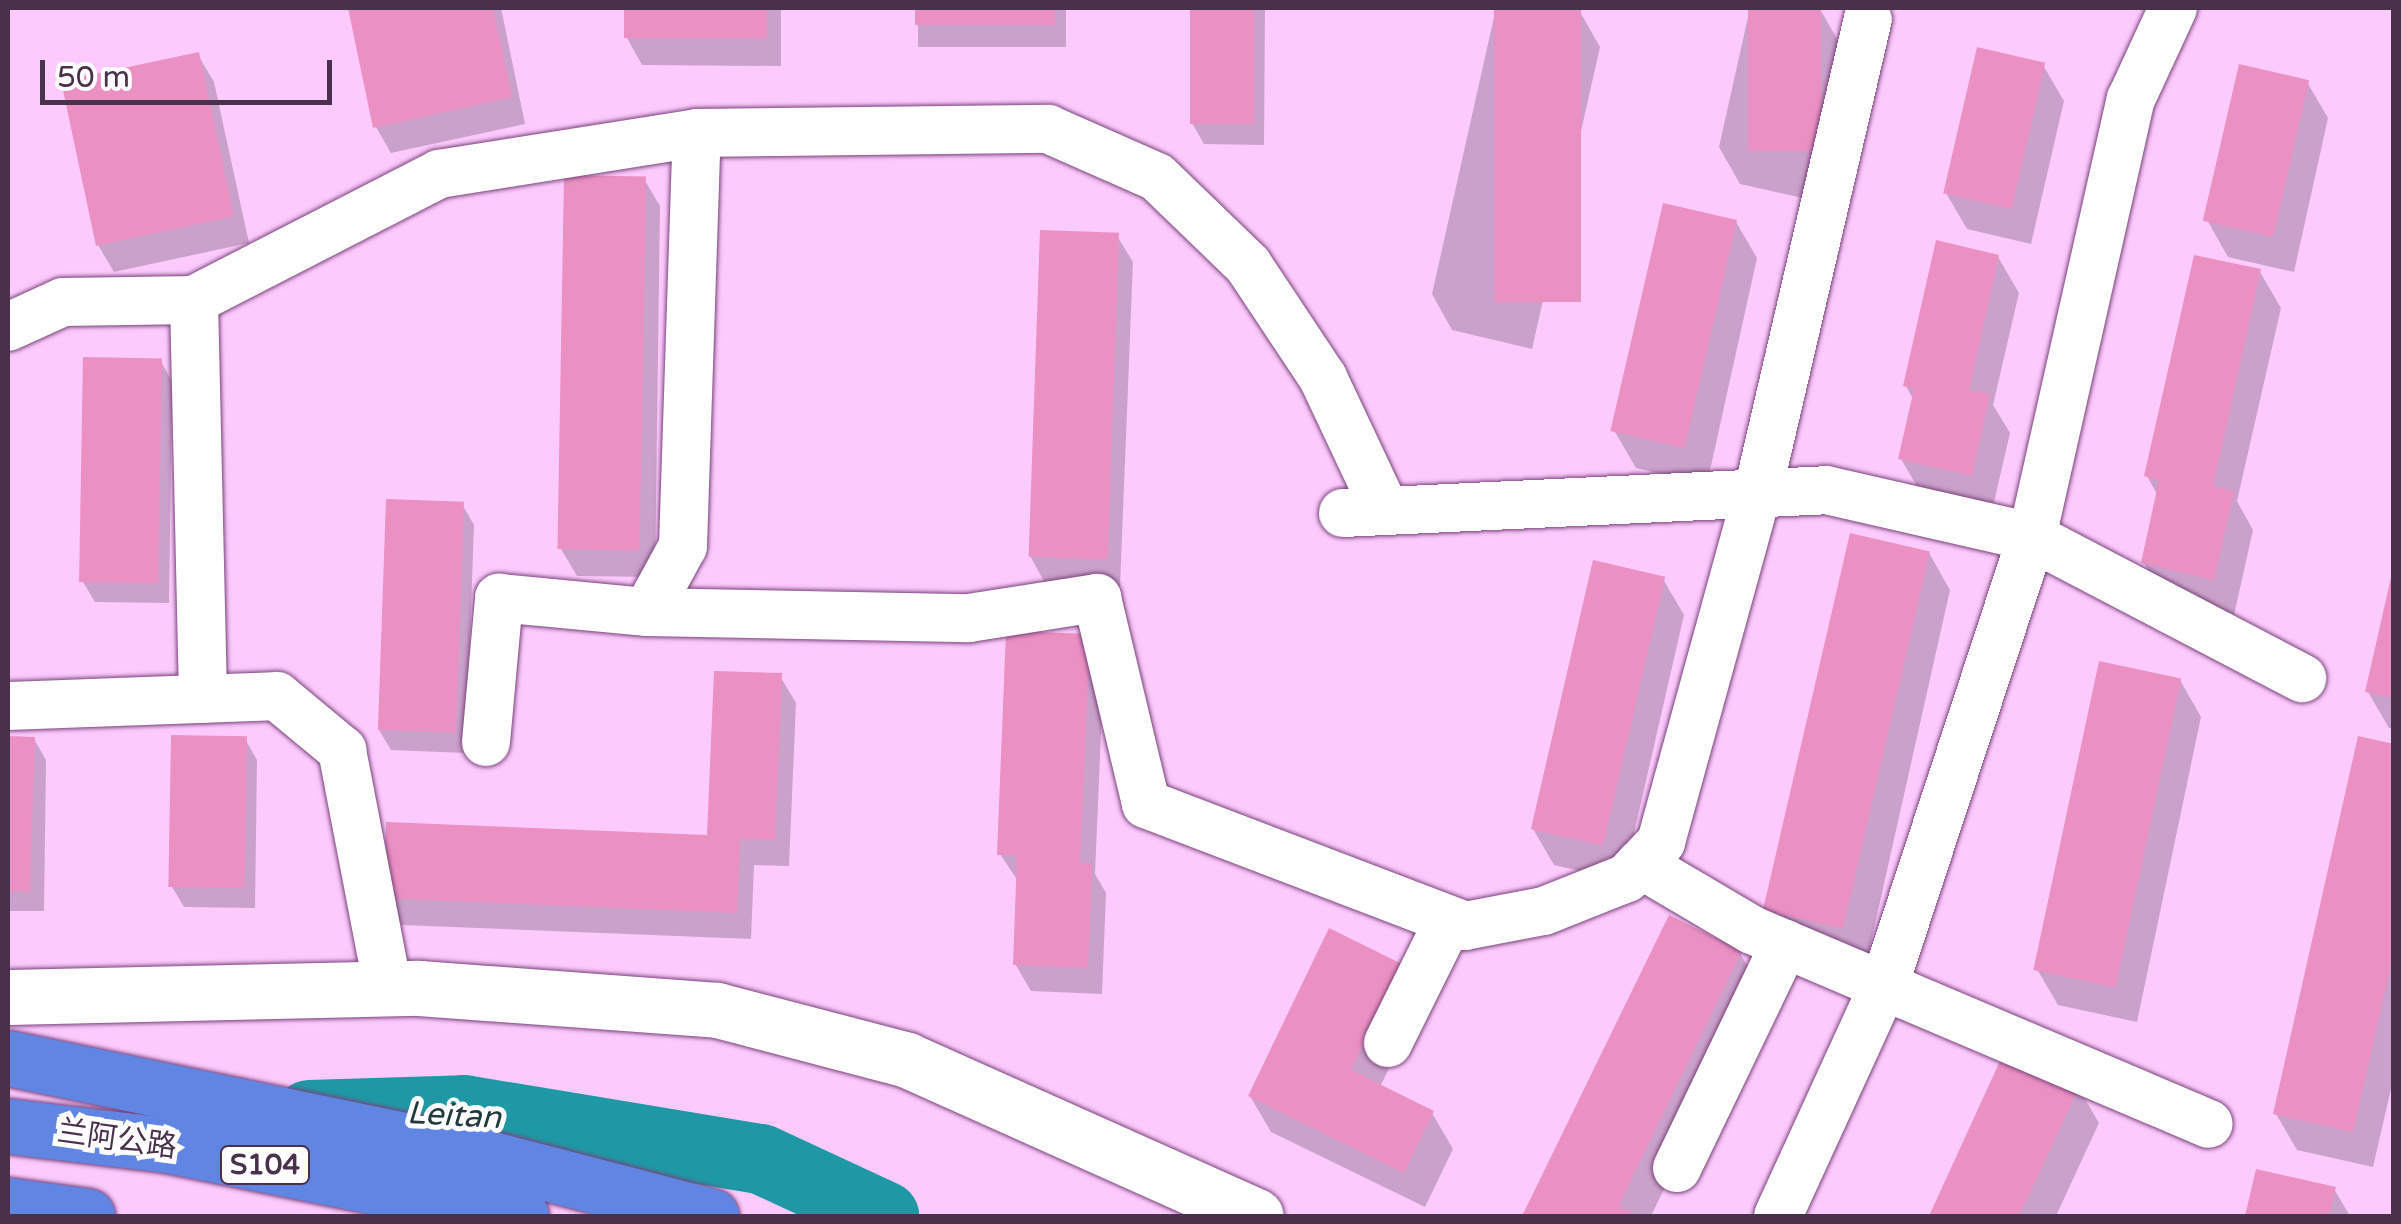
<!DOCTYPE html>
<html>
<head>
<meta charset="utf-8">
<style>
	body { margin:0 }
	#map { position:relative; width:2401px; height:1224px; overflow:hidden; background:#fdcafd; font-family:"Varela Round","Noto Sans SC",sans-serif }
	div>[style] { position:absolute }
	.shadow>* { inset:0; background:#0003; transform-origin:0 0 }
	.river>* { height:70px; margin:-35px; padding:0 35px; transform-origin:35px; border-radius:35px; background:#1f98a5 }
	.building>* { inset:0; background:#eb90c2; transform-origin:0 0 }
	.roads { filter:drop-shadow(0 0 2px #79437b) drop-shadow(0 0 2px #79437b) }
	.street>* { height:48px; margin:-24px; padding:0 24px; transform-origin:24px; border-radius:24px; background:#fff }
	.secondary>* { height:55px; margin:-27.5px; padding:0 27.5px; transform-origin:27.5px; border-radius:27.5px; background:#fff }
	.highway>* { height:55px; margin:-27.5px; padding:0 27.5px; transform-origin:27.5px; border-radius:27.5px; background:#6185e3 }
	span { translate:-50% -50%; white-space:nowrap; text-align:center; line-height:1.15; -webkit-text-stroke:10px #fff; paint-order:stroke }
	.shield-label span { padding:2px 8px; background:#fff; border:2px solid; border-radius:8px; -webkit-text-stroke-width:0 }
	.shield-label { font-size:28px; color:#4a314b; font-weight:700 }
	.street-label { font-size:30px; color:#4a314b }
	.water-label { font-size:32px; color:#223a3e; font-style:italic }
	.frame { position:absolute; inset:0; border:10px solid #4a314b; pointer-events:none }
	.scale { position:absolute; left:40px; top:60px; width:292px; height:45px; box-sizing:border-box; border:5px solid #4a314b; border-top:0; padding-left:12px; font-size:30px; line-height:35px; white-space:nowrap; color:#4a314b; -webkit-text-stroke:8px #fff; paint-order:stroke }
</style>
</head>
<body>
<div id="map">
	<div class="shadow">
		<i style="clip-path:polygon(350px 8px,501px 8px,525px 124px,391px 153px,376px 127px)"></i>
		<i style="clip-path:polygon(627px 8px,781px 8px,781px 66px,642px 65px,627px 38px)"></i>
		<i style="left:918px;top:8px;width:148px;height:39px"></i>
		<i style="clip-path:polygon(1193px 8px,1265px 8px,1264px 145px,1204px 144px,1192px 123px)"></i>
		<i style="clip-path:polygon(1496px 8px,1579px 10px,1600px 47px,1532px 349px,1452px 330px,1432px 294px)"></i>
		<i style="clip-path:polygon(1750px 8px,1820px 9px,1841px 46px,1807px 199px,1740px 184px,1719px 147px)"></i>
		<i style="clip-path:polygon(198px 55px,214px 82px,249px 243px,114px 272px,98px 245px)"></i>
		<i style="clip-path:polygon(2043px 65px,2064px 101px,2031px 244px,1967px 229px,1946px 193px)"></i>
		<i style="clip-path:polygon(2307px 82px,2328px 118px,2294px 272px,2228px 257px,2207px 220px)"></i>
		<i style="clip-path:polygon(644px 179px,660px 206px,655px 577px,577px 576px,561px 549px)"></i>
		<i style="clip-path:polygon(1736px 222px,1757px 258px,1707px 484px,1636px 468px,1615px 432px)"></i>
		<i style="clip-path:polygon(1117px 236px,1133px 262px,1120px 586px,1045px 583px,1030px 556px)"></i>
		<i style="clip-path:polygon(1998px 257px,2019px 293px,1993px 405px,2010px 433px,1992px 511px,1922px 495px,1901px 459px,1914px 401px,1906px 386px)"></i>
		<i style="clip-path:polygon(2260px 272px,2281px 308px,2237px 501px,2253px 530px,2234px 615px,2165px 599px,2144px 563px,2158px 496px,2147px 476px)"></i>
		<i style="clip-path:polygon(160px 360px,172px 381px,169px 603px,95px 602px,83px 582px)"></i>
		<i style="clip-path:polygon(462px 504px,474px 525px,466px 753px,391px 750px,379px 730px)"></i>
		<i style="clip-path:polygon(1929px 553px,1950px 590px,1866px 964px,1789px 947px,1768px 911px)"></i>
		<i style="clip-path:polygon(1663px 579px,1684px 615px,1623px 881px,1554px 865px,1533px 829px)"></i>
		<i style="clip-path:polygon(1009px 633px,1104px 663px,1095px 874px,1106px 893px,1102px 994px,1031px 991px,1015px 964px,1018px 881px,1000px 854px)"></i>
		<i style="clip-path:polygon(780px 676px,796px 703px,789px 866px,754px 865px,751px 939px,401px 925px,386px 898px,710px 838px)"></i>
		<i style="clip-path:polygon(2180px 680px,2201px 717px,2137px 1022px,2058px 1005px,2037px 969px)"></i>
		<i style="clip-path:polygon(2368px 692px,2392px 695px,2394px 729px,2389px 728px)"></i>
		<i style="clip-path:polygon(8px 739px,34px 739px,46px 760px,44px 911px,8px 911px)"></i>
		<i style="clip-path:polygon(245px 739px,257px 760px,255px 908px,184px 907px,172px 887px)"></i>
		<i style="clip-path:polygon(2394px 747px,2394px 1076px,2373px 1167px,2297px 1150px,2276px 1114px)"></i>
		<i style="clip-path:polygon(1670px 918px,1740px 953px,1761px 990px,1651px 1216px,1525px 1216px)"></i>
		<i style="clip-path:polygon(1421px 1002px,1380px 1087px,1432px 1113px,1453px 1149px,1425px 1207px,1271px 1132px,1250px 1096px)"></i>
		<i style="clip-path:polygon(2007px 1054px,2078px 1087px,2099px 1123px,2056px 1216px,1932px 1216px)"></i>
		<i style="clip-path:polygon(2258px 1172px,2334px 1189px,2350px 1216px,2248px 1216px)"></i>
	</div>
	<div class="river">
		<i style="left:309px;top:1115px;width:155px;rotate:-1.8deg"></i>
		<i style="left:464px;top:1110px;width:301px;rotate:9.4deg"></i>
		<i style="left:761px;top:1159px;width:136px;rotate:24.9deg"></i>
	</div>
	<div class="building">
		<i style="clip-path:polygon(348px 8px,493px 8px,512px 97px,373px 128px)"></i>
		<i style="left:624px;top:8px;width:143px;height:30px"></i>
		<i style="left:915px;top:8px;width:140px;height:17px"></i>
		<i style="left:1190px;top:8px;width:64px;height:116px"></i>
		<i style="left:1494px;top:8px;width:87px;height:294px"></i>
		<i style="left:1748px;top:8px;width:73px;height:143px"></i>
		<i style="left:1977px;top:47px;width:70px;height:150px;rotate:13deg"></i>
		<i style="left:199px;top:52px;width:168px;height:141px;rotate:78deg"></i>
		<i style="left:2239px;top:64px;width:72px;height:161px;rotate:13deg"></i>
		<i style="left:564px;top:175px;width:82px;height:374px;rotate:1deg"></i>
		<i style="left:1663px;top:203px;width:76px;height:234px;rotate:13deg"></i>
		<i style="left:1040px;top:230px;width:79px;height:327px;rotate:2deg"></i>
		<i style="clip-path:polygon(1936px 240px,1999px 255px,1969px 390px,1990px 394px,1972px 476px,1898px 459px,1914px 389px,1903px 386px)"></i>
		<i style="clip-path:polygon(2194px 255px,2261px 269px,2213px 486px,2234px 491px,2214px 580px,2141px 563px,2159px 480px,2144px 476px)"></i>
		<i style="left:83px;top:357px;width:79px;height:225px;rotate:1deg"></i>
		<i style="left:386px;top:499px;width:78px;height:231px;rotate:2deg"></i>
		<i style="left:1850px;top:533px;width:82px;height:387px;rotate:13deg"></i>
		<i style="left:1593px;top:560px;width:74px;height:276px;rotate:13deg"></i>
		<i style="clip-path:polygon(2392px 573px,2394px 573px,2394px 698px,2365px 692px)"></i>
		<i style="clip-path:polygon(1006px 631px,1090px 634px,1080px 863px,1092px 863px,1088px 968px,1013px 965px,1017px 855px,997px 855px)"></i>
		<i style="left:2099px;top:661px;width:84px;height:316px;rotate:12deg"></i>
		<i style="clip-path:polygon(714px 671px,782px 673px,775px 840px,740px 839px,737px 913px,383px 898px,386px 822px,707px 835px)"></i>
		<i style="left:171px;top:735px;width:76px;height:152px;rotate:1deg"></i>
		<i style="left:8px;top:736px;width:27px;height:155px;rotate:2deg"></i>
		<i style="clip-path:polygon(2358px 736px,2394px 744px,2394px 951px,2353px 1132px,2273px 1114px)"></i>
		<i style="clip-path:polygon(1669px 915px,1742px 951px,1618px 1206px,1638px 1216px,1522px 1216px)"></i>
		<i style="clip-path:polygon(1329px 928px,1402px 964px,1351px 1070px,1434px 1111px,1404px 1173px,1248px 1096px)"></i>
		<i style="clip-path:polygon(2005px 1050px,2080px 1085px,2019px 1216px,1929px 1216px)"></i>
		<i style="clip-path:polygon(2256px 1169px,2336px 1187px,2329px 1216px,2245px 1216px)"></i>
	</div>
	<div class="roads">
		<div class="street">
			<i style="left:194px;top:300px;width:399px;rotate:88.7deg"></i>
			<i style="left:8px;top:327px;width:60px;rotate:-24.4deg"></i>
			<i style="left:63px;top:302px;width:131px;rotate:-0.9deg"></i>
			<i style="left:194px;top:300px;width:276px;rotate:-27.2deg"></i>
			<i style="left:439px;top:174px;width:261px;rotate:-9deg"></i>
			<i style="left:697px;top:133px;width:351px;rotate:-0.7deg"></i>
			<i style="left:1048px;top:129px;width:119px;rotate:23.8deg"></i>
			<i style="left:1157px;top:177px;width:127px;rotate:44deg"></i>
			<i style="left:1248px;top:265px;width:136px;rotate:56.4deg"></i>
			<i style="left:1323px;top:378px;width:146px;rotate:64.8deg"></i>
			<i style="left:1343px;top:513px;width:484px;rotate:-2.7deg"></i>
			<i style="left:1826px;top:490px;width:211px;rotate:12.9deg"></i>
			<i style="left:2032px;top:537px;width:305px;rotate:27.6deg"></i>
			<i style="left:647px;top:612px;width:322px;rotate:1.1deg"></i>
			<i style="left:969px;top:618px;width:130px;rotate:-8.9deg"></i>
			<i style="left:1097px;top:598px;width:212px;rotate:76.6deg"></i>
			<i style="left:1146px;top:804px;width:342px;rotate:20.9deg"></i>
			<i style="left:1465px;top:926px;width:80px;rotate:-10.8deg"></i>
			<i style="left:1544px;top:911px;width:89px;rotate:-21.7deg"></i>
			<i style="left:1627px;top:878px;width:50px;rotate:-46.6deg"></i>
			<i style="left:1661px;top:842px;width:364px;rotate:-74.6deg"></i>
			<i style="left:1758px;top:491px;width:484px;rotate:-76.9deg"></i>
			<i style="left:8px;top:706px;width:269px;rotate:-2.1deg"></i>
			<i style="left:277px;top:696px;width:85px;rotate:39.7deg"></i>
			<i style="left:342px;top:750px;width:242px;rotate:79.1deg"></i>
			<i style="left:486px;top:742px;width:145px;rotate:-84.8deg"></i>
			<i style="left:499px;top:598px;width:149px;rotate:5.4deg"></i>
			<i style="left:647px;top:612px;width:75px;rotate:-61.4deg"></i>
			<i style="left:683px;top:546px;width:413px;rotate:-88.1deg"></i>
			<i style="left:1640px;top:864px;width:130px;rotate:30.5deg"></i>
			<i style="left:1752px;top:930px;width:496px;rotate:23deg"></i>
			<i style="left:1388px;top:1043px;width:137px;rotate:-63.6deg"></i>
			<i style="left:1677px;top:1168px;width:249px;rotate:-64.3deg"></i>
			<i style="left:1778px;top:1216px;width:260px;rotate:-65.4deg"></i>
			<i style="left:1886px;top:980px;width:466px;rotate:-71.8deg"></i>
			<i style="left:2032px;top:537px;width:449px;rotate:-77.3deg"></i>
			<i style="left:2131px;top:99px;width:100px;rotate:-65.2deg"></i>
		</div>
		<div class="secondary">
			<i style="left:8px;top:997px;width:411px;rotate:-1.3deg"></i>
			<i style="left:419px;top:988px;width:299px;rotate:4.2deg"></i>
			<i style="left:717px;top:1010px;width:196px;rotate:14.7deg"></i>
			<i style="left:907px;top:1060px;width:382px;rotate:24.1deg"></i>
		</div>
		<div class="highway">
			<i style="left:8px;top:1058px;width:479px;rotate:11.7deg"></i>
			<i style="left:477px;top:1155px;width:242px;rotate:14.6deg"></i>
			<i style="left:8px;top:1126px;width:160px;rotate:6.8deg"></i>
			<i style="left:167px;top:1145px;width:361px;rotate:11.3deg"></i>
			<i style="left:8px;top:1205px;width:80px;rotate:7.9deg"></i>
		</div>
	</div>
	<div class="shield-label">
		<span style="left:265px;top:1165px">S104</span>
	</div>
	<div class="street-label">
		<span style="left:117px;top:1140px;rotate:8deg">兰阿公路</span>
	</div>
	<div class="water-label">
		<span style="left:454px;top:1116px;rotate:3deg">Leitan</span>
	</div>
	<div class="frame"></div>
	<div class="scale">50 m</div>
</div>
</body>
</html>
